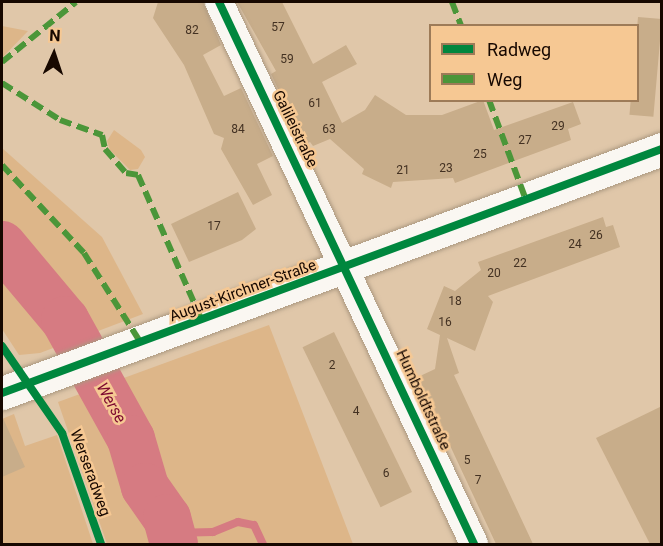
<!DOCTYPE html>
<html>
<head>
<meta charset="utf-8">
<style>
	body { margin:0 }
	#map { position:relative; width:663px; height:546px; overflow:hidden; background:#e0c7a9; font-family:Roboto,sans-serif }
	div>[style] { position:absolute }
	.green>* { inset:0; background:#ddb689 }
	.stream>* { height:8px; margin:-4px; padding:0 4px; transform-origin:4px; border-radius:4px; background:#d67b82 }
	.river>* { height:48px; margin:-24px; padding:0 24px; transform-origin:24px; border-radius:24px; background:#d67b82 }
	.building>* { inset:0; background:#c8ad8a; transform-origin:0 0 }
	.roads { filter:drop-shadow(0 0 2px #ab9880) drop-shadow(0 0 2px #ab9880) }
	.street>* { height:28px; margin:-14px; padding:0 14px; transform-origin:14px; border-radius:14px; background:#faf7f2 }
	.secondary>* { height:33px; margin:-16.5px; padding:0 16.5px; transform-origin:16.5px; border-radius:16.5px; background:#faf7f2 }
	.quiet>* { height:6px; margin-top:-3px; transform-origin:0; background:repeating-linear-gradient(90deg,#4b9639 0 12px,transparent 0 18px) }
	.cycleway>* { height:8px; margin:-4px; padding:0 4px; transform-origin:4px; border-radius:4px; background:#00873e }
	span { translate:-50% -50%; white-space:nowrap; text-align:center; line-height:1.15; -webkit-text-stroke:5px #f6c893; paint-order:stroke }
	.number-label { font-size:12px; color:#433122 }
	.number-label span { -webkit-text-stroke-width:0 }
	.street-label { font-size:15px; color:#170800 }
	.water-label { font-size:16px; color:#7b082f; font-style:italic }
	.frame { position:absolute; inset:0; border:3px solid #170800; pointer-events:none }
	.legend { position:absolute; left:429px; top:24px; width:210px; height:78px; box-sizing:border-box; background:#f6c893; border:2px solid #9d7b58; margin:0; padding:8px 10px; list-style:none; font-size:18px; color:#170800 }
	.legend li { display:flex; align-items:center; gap:12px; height:30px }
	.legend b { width:30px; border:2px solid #9d7b58 }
	.north { position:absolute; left:24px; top:24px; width:60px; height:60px; -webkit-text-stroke:4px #f6c893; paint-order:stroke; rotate:3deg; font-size:16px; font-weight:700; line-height:24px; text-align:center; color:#170800 }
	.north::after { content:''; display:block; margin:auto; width:21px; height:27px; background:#170800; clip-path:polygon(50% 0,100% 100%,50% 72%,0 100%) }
</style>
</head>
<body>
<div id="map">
	<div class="green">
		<i style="clip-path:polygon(2px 26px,28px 31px,2px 58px)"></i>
		<i style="clip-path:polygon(114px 130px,141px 150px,145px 157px,138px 169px,130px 170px,110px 150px,107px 141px)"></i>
		<i style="clip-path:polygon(2px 148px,102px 237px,143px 314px,40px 353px,19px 355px,2px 329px)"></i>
		<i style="clip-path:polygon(269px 325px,353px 544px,107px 544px,58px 402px)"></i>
		<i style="clip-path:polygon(14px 414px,25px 446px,57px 435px,93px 544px,2px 544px,2px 419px)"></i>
	</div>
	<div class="stream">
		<i style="left:171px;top:533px;width:42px;rotate:-1.4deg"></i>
		<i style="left:213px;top:532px;width:27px;rotate:-22deg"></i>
		<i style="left:238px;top:522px;width:16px;rotate:11deg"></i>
		<i style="left:254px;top:525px;width:21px;rotate:65deg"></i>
	</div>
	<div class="river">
		<i style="left:2px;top:245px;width:98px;rotate:50deg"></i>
		<i style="left:65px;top:320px;width:136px;rotate:61deg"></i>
		<i style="left:131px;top:439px;width:50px;rotate:73.7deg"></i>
		<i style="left:145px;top:487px;width:38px;rotate:55deg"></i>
		<i style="left:167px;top:518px;width:27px;rotate:75deg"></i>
	</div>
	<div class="building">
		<i style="clip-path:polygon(158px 2px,203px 2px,221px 45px,203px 55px,224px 96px,241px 88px,273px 156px,257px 164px,272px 195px,253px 205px,221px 149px,224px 138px,214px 134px,184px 65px,153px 18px)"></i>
		<i style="clip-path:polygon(237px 2px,282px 2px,313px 64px,346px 45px,357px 64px,322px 82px,342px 123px,365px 110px,375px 95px,406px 115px,442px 115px,483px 100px,494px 130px,573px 102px,581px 124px,568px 129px,571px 140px,455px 183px,453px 178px,393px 182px,391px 188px,362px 174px,364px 169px,330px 139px,313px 146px,310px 142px,304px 144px,271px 74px,276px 71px)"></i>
		<i style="left:638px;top:17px;width:24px;height:98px;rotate:5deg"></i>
		<i style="clip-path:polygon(238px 192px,256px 229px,242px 240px,189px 262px,171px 224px)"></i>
		<i style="clip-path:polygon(603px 217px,606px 227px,613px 225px,620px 247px,488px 296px,493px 302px,475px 351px,447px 338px,459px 373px,454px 375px,533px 544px,496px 544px,418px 377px,435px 369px,440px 335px,427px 329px,444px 286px,455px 291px,481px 270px,478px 262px)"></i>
		<i style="left:334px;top:332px;width:178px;height:35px;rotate:64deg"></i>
		<i style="clip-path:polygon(662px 406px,662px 544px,650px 544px,596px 438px)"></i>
		<i style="clip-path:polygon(2px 416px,25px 467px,2px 477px)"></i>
	</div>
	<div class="roads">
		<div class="street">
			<i style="left:219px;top:2px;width:599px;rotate:64.8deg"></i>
		</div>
		<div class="secondary">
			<i style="left:2px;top:393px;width:704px;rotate:-20.29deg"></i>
		</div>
	</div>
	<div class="quiet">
		<i style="left:452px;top:2px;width:26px;rotate:69deg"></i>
		<i style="left:2px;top:62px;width:95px;rotate:-39deg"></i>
		<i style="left:2px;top:83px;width:69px;rotate:32.5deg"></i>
		<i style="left:60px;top:120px;width:45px;rotate:19.7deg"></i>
		<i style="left:102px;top:135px;width:14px;rotate:78deg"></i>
		<i style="left:105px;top:149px;width:32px;rotate:49deg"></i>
		<i style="left:126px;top:173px;width:12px;rotate:9deg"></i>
		<i style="left:138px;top:175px;width:159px;rotate:66.3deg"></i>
		<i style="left:489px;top:100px;width:107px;rotate:69.7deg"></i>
		<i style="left:2px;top:165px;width:120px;rotate:47deg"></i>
		<i style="left:84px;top:253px;width:107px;rotate:57.7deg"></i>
	</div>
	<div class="cycleway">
		<i style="left:219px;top:2px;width:599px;rotate:64.8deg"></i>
		<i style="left:2px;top:346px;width:106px;rotate:55.4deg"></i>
		<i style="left:62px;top:433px;width:118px;rotate:70.6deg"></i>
		<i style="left:2px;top:393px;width:704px;rotate:-20.29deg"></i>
	</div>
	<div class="number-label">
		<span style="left:278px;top:28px">57</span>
		<span style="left:192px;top:31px">82</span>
		<span style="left:287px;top:60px">59</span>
		<span style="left:315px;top:104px">61</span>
		<span style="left:558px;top:127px">29</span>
		<span style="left:238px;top:130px">84</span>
		<span style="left:329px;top:130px">63</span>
		<span style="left:525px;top:141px">27</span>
		<span style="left:480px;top:155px">25</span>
		<span style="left:446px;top:169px">23</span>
		<span style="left:403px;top:171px">21</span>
		<span style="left:214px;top:227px">17</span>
		<span style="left:596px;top:236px">26</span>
		<span style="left:575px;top:245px">24</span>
		<span style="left:520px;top:264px">22</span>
		<span style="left:494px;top:274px">20</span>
		<span style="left:455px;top:302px">18</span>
		<span style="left:445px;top:323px">16</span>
		<span style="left:332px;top:366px">2</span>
		<span style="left:356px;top:412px">4</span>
		<span style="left:467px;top:461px">5</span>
		<span style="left:386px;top:474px">6</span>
		<span style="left:478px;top:481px">7</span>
	</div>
	<div class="street-label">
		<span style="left:295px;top:129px;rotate:64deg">Galileistraße</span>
		<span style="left:243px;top:291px;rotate:-20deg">August-Kirchner-Straße</span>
		<span style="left:423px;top:400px;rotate:65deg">Humboldtstraße</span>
		<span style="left:90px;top:473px;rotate:70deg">Werseradweg</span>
	</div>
	<div class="water-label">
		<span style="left:111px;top:403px;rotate:61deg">Werse</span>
	</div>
	<div class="frame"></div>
	<ul class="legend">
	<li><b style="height:8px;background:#00873e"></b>Radweg</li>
	<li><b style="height:8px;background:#4b9639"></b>Weg</li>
	</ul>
	<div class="north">N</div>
</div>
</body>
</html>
